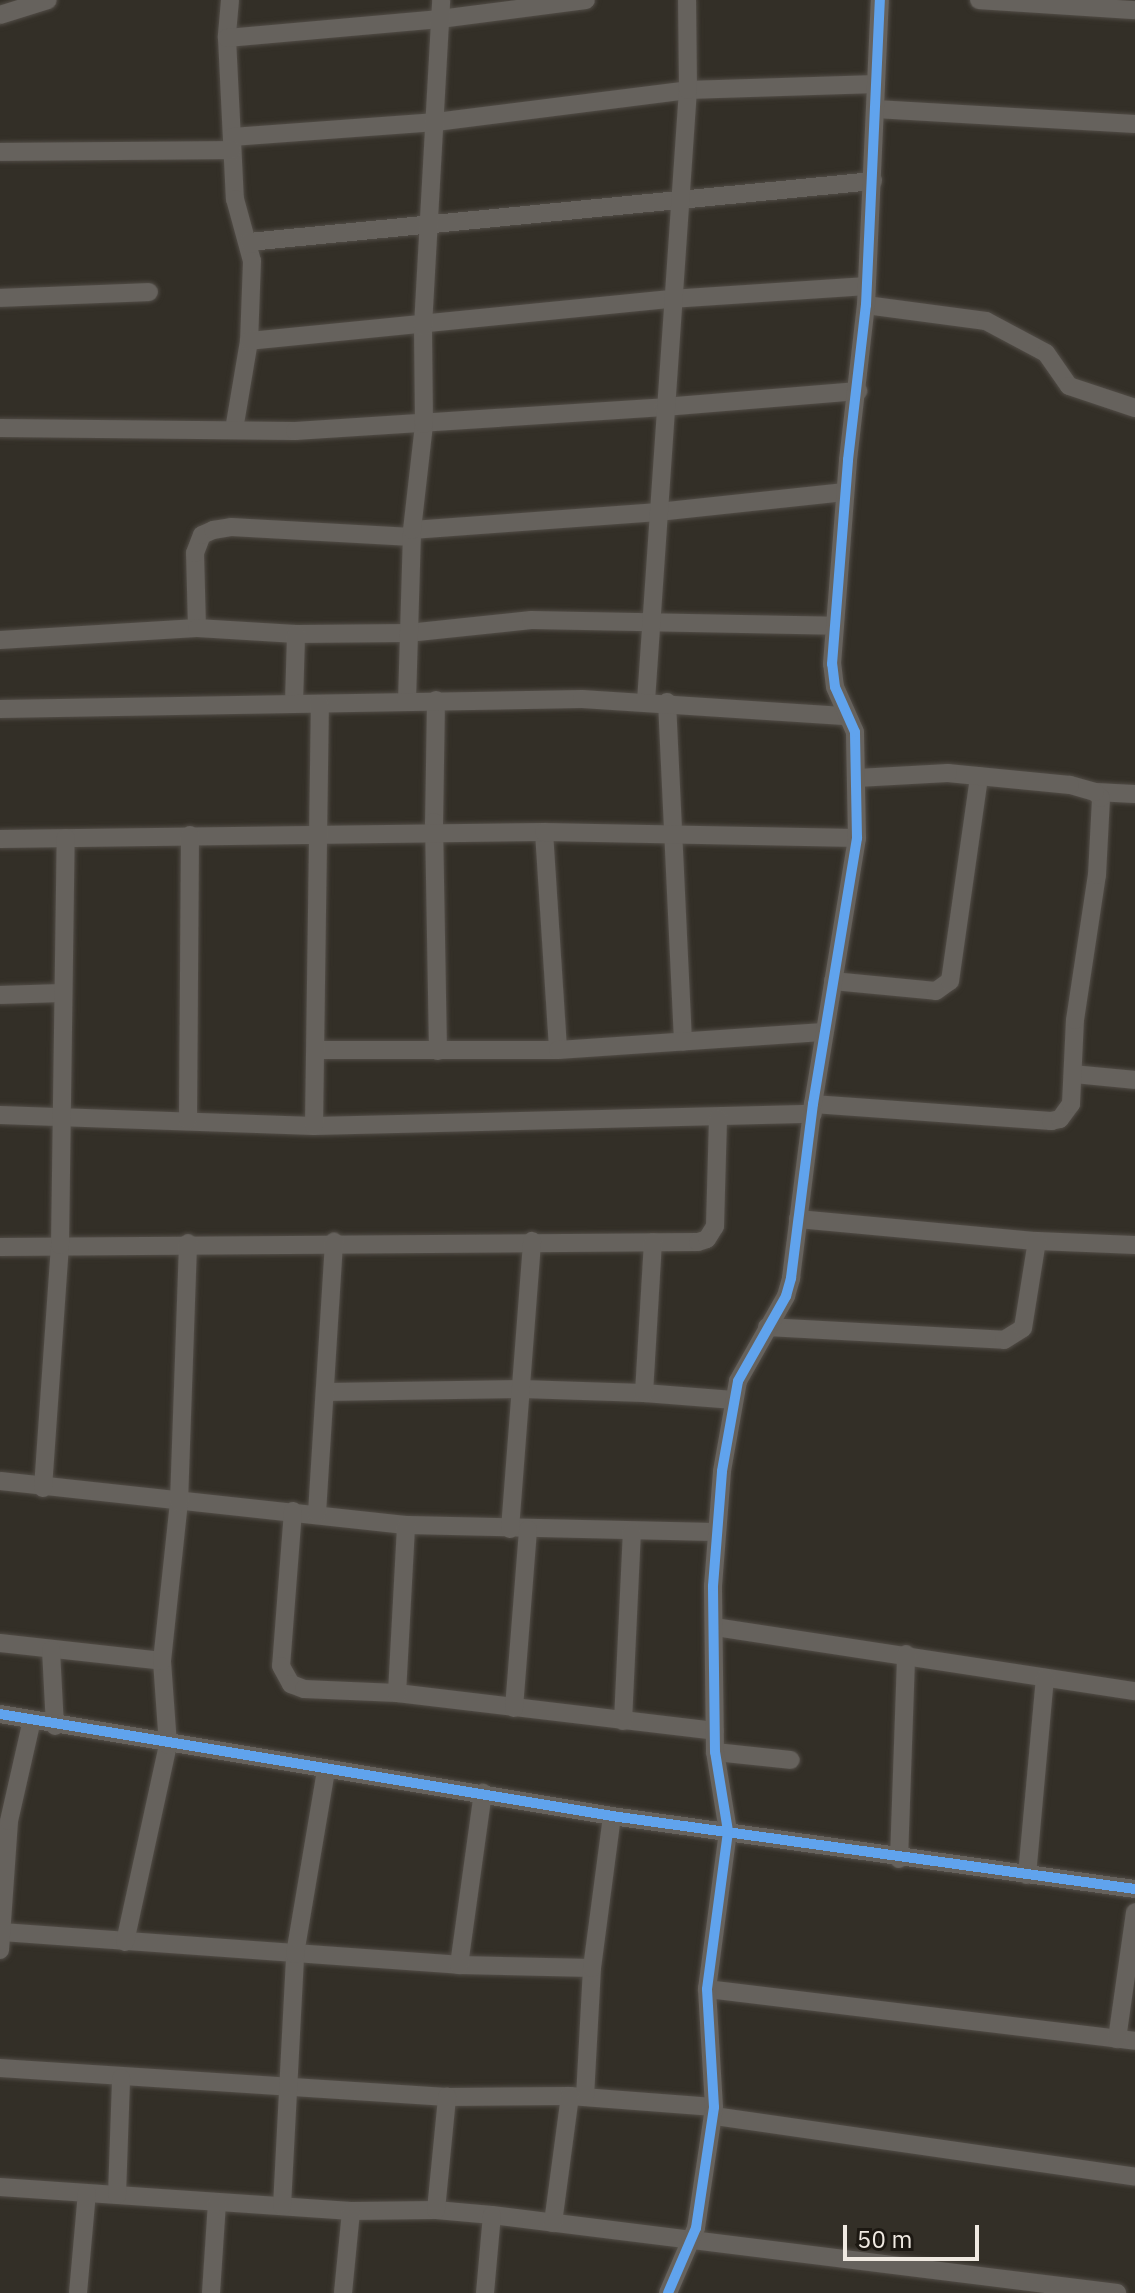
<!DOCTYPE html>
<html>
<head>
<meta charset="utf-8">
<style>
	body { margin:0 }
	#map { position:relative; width:1135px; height:2293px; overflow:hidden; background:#332f27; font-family:"IBM Plex Sans",sans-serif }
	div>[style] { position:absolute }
	.roads { filter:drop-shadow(0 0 2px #524d47) drop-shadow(0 0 2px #524d47) }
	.minor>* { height:18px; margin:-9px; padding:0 9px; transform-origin:9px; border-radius:9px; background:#66625d }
	.cycleway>* { height:10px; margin:-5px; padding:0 5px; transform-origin:5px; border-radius:5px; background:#60a3ed }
	span { translate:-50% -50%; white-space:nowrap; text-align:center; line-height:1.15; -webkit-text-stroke:6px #1c1812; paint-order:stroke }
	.scale { position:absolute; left:843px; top:2225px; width:136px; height:36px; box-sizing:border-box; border:4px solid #f0eae2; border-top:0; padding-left:10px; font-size:24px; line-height:28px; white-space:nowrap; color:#f0eae2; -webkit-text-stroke:6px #1c1812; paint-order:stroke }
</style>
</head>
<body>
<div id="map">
	<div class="roads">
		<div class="minor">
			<i style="left:230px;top:0;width:38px;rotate:95deg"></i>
			<i style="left:227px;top:38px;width:161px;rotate:87.2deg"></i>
			<i style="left:235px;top:199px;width:64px;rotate:74.7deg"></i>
			<i style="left:252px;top:261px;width:80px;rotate:92.1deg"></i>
			<i style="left:249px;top:341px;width:90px;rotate:99.6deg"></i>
			<i style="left:979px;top:0;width:156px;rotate:3.7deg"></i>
			<i style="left:0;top:15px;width:50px;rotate:-17.4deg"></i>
			<i style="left:227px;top:38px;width:214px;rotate:-5.1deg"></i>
			<i style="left:440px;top:19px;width:147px;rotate:-7.4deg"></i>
			<i style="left:876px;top:109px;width:259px;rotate:3.3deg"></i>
			<i style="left:232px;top:137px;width:205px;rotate:-4.2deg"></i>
			<i style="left:436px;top:122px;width:254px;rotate:-7.2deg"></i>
			<i style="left:688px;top:90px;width:188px;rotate:-1.8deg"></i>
			<i style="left:0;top:152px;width:232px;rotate:-0.5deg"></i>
			<i style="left:249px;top:242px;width:627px;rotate:-5.58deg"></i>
			<i style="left:0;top:298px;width:149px;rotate:-2.3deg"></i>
			<i style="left:866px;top:305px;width:121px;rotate:7.6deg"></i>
			<i style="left:986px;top:321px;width:68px;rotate:28.1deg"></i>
			<i style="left:1046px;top:353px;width:40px;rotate:55.1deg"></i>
			<i style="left:1069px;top:386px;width:70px;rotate:18.4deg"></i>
			<i style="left:249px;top:341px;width:425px;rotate:-5.7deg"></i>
			<i style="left:672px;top:299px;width:194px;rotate:-3.8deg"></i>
			<i style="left:0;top:428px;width:295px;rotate:0.6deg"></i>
			<i style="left:295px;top:431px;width:370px;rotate:-3.7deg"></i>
			<i style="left:664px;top:407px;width:195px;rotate:-4.7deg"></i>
			<i style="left:412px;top:530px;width:247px;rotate:-4.2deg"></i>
			<i style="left:658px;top:512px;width:188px;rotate:-6.1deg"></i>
			<i style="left:197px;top:628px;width:75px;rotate:-91.5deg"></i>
			<i style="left:195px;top:553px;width:19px;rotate:-69deg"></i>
			<i style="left:202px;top:535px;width:12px;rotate:-24deg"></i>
			<i style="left:213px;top:530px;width:18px;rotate:-9deg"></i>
			<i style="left:231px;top:527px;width:181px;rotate:3.2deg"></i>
			<i style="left:0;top:640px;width:197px;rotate:-3.5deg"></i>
			<i style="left:197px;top:628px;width:99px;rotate:3.5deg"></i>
			<i style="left:296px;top:634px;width:112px;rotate:-0.5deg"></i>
			<i style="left:408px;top:633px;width:124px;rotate:-6deg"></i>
			<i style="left:531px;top:620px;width:304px;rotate:1.1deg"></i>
			<i style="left:436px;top:700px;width:122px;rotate:90.9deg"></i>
			<i style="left:434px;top:822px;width:229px;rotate:89deg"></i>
			<i style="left:407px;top:701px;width:171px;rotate:-88.3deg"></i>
			<i style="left:412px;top:530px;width:107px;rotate:-83.5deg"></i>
			<i style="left:424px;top:424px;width:98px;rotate:-90.6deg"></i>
			<i style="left:423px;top:326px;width:326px;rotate:-86.8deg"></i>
			<i style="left:646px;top:701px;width:612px;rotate:-86.07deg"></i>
			<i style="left:688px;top:90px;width:90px;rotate:-90.6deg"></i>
			<i style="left:667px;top:702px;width:340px;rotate:87.3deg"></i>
			<i style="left:294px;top:703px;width:69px;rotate:-88.3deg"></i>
			<i style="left:0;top:709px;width:582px;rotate:-0.98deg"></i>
			<i style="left:582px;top:699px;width:266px;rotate:3.7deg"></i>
			<i style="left:1095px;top:792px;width:40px;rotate:2.9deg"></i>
			<i style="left:544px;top:832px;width:218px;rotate:86.3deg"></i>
			<i style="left:0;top:839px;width:544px;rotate:-0.74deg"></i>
			<i style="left:544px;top:832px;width:313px;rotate:1.1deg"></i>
			<i style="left:833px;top:981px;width:103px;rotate:5.5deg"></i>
			<i style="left:936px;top:991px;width:17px;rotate:-36deg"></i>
			<i style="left:950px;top:981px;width:207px;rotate:-81.9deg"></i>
			<i style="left:0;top:995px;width:61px;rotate:-1.9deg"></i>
			<i style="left:316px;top:1050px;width:242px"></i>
			<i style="left:558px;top:1050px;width:267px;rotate:-3.9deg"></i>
			<i style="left:1073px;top:1074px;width:62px;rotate:5.5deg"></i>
			<i style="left:813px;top:1104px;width:239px;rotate:4.1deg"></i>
			<i style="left:1051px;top:1121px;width:9px;rotate:-13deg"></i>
			<i style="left:1060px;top:1119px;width:19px;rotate:-54deg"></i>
			<i style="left:1071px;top:1104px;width:84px;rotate:-87.3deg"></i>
			<i style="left:1075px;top:1020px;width:147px;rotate:-81.4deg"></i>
			<i style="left:1097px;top:875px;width:77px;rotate:-87deg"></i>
			<i style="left:1101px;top:798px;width:8px;rotate:-135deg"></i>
			<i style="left:1095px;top:792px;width:26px;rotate:-164deg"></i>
			<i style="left:1070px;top:785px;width:123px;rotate:-174.4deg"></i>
			<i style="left:948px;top:773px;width:91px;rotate:176.9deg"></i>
			<i style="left:0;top:1115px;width:314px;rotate:2deg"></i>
			<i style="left:314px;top:1126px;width:499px;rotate:-1.4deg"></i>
			<i style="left:188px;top:1120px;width:285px;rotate:-89.6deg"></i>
			<i style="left:314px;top:1126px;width:422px;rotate:-89.2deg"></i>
			<i style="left:798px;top:1219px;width:240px;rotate:5.3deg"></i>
			<i style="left:1037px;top:1241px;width:98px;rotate:2.3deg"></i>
			<i style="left:0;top:1247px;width:698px;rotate:-0.41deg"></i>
			<i style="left:698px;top:1242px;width:9px;rotate:-18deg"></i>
			<i style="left:707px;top:1239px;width:15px;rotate:-58deg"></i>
			<i style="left:715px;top:1226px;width:108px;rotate:-88.4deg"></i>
			<i style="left:767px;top:1327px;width:237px;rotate:3.1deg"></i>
			<i style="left:1004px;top:1340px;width:22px;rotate:-32deg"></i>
			<i style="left:1023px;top:1328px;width:88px;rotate:-80.9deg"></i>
			<i style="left:325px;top:1392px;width:197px;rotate:-0.9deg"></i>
			<i style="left:522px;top:1389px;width:122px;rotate:1.9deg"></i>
			<i style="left:644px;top:1393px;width:90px;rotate:4.4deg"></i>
			<i style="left:644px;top:1393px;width:151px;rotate:-86.6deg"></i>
			<i style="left:0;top:1481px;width:408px;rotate:6.2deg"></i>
			<i style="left:406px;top:1525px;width:310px;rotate:1.3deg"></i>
			<i style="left:43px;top:1488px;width:244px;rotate:-86deg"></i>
			<i style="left:60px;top:1245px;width:407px;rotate:-89.2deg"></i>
			<i style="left:293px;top:1511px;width:155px;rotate:94.4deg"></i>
			<i style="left:281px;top:1666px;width:21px;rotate:61deg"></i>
			<i style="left:291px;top:1684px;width:14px;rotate:21deg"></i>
			<i style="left:304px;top:1689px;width:93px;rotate:2.5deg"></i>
			<i style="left:397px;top:1693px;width:320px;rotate:6.8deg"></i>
			<i style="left:317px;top:1513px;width:272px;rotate:-86.4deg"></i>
			<i style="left:510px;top:1529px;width:289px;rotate:-85.6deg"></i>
			<i style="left:715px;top:1627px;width:425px;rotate:8.7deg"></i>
			<i style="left:0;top:1643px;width:163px;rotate:6.3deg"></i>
			<i style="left:51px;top:1650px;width:76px;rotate:87deg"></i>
			<i style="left:397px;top:1693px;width:168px;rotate:-86.9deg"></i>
			<i style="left:514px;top:1708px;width:179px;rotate:-85.5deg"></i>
			<i style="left:0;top:1714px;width:620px;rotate:9.46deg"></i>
			<i style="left:612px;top:1816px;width:528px;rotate:7.95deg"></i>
			<i style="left:623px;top:1721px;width:189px;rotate:-87.3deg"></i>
			<i style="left:715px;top:1752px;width:76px;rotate:6deg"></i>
			<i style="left:899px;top:1859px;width:205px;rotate:-88deg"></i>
			<i style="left:1027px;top:1875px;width:198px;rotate:-84.8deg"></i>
			<i style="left:2px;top:1932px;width:458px;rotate:4.1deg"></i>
			<i style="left:459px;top:1965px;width:133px;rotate:1.3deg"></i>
			<i style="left:125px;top:1942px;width:202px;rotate:-77.7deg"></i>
			<i style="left:168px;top:1745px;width:84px;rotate:-94.1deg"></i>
			<i style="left:162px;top:1661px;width:160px;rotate:-83.9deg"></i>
			<i style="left:179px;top:1502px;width:259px;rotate:-88deg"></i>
			<i style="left:0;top:1950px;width:129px;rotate:-86deg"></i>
			<i style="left:9px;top:1821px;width:104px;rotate:-77.2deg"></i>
			<i style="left:459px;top:1965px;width:174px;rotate:-82.1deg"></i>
			<i style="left:707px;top:1989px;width:431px;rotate:6.9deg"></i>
			<i style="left:1117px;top:2039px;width:128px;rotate:-81.9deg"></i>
			<i style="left:0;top:2068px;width:448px;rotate:3.7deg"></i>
			<i style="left:447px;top:2097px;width:123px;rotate:-0.5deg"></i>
			<i style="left:570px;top:2096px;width:144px;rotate:4.4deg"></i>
			<i style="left:585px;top:2097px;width:129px;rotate:-86.9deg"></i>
			<i style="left:592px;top:1968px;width:153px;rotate:-82.5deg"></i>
			<i style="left:714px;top:2116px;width:425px;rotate:8.2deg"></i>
			<i style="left:0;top:2187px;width:352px;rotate:3.9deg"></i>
			<i style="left:351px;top:2211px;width:85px;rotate:-0.7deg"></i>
			<i style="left:436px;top:2210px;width:56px;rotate:5.1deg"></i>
			<i style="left:492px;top:2215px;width:630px;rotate:7.11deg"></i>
			<i style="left:117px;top:2195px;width:117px;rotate:-88deg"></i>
			<i style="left:282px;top:2206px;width:252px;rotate:-87deg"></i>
			<i style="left:295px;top:1954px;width:187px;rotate:-80.4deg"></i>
			<i style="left:436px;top:2210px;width:114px;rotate:-84.4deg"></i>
			<i style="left:553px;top:2223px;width:128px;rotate:-82.4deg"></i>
			<i style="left:78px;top:2293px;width:100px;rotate:-84.9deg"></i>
			<i style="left:211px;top:2293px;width:91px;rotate:-86.2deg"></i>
			<i style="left:343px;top:2293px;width:82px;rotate:-84.4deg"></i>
			<i style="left:485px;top:2293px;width:78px;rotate:-84.9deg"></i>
			<i style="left:668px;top:2293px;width:71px;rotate:-66.7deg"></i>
			<i style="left:696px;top:2228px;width:122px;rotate:-81.5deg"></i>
			<i style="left:714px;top:2107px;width:118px;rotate:-93.4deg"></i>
			<i style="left:707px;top:1989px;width:159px;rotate:-82.4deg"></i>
			<i style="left:728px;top:1831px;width:80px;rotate:-99.3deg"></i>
			<i style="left:715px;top:1752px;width:166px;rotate:-90.7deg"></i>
			<i style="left:713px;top:1586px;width:115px;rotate:-85.5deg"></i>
			<i style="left:722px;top:1471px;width:91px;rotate:-79.9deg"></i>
			<i style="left:738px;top:1381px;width:98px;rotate:-60.5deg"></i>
			<i style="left:786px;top:1296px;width:19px;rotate:-74deg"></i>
			<i style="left:791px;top:1278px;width:175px;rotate:-82.8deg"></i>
			<i style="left:813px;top:1104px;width:270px;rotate:-80.6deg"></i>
			<i style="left:857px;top:838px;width:106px;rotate:-91.1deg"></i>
			<i style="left:855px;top:732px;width:49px;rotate:-114deg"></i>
			<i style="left:835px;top:687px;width:23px;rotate:-97deg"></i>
			<i style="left:832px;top:664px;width:205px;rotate:-85.5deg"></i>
			<i style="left:848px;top:460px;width:156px;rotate:-83.4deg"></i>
			<i style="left:866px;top:305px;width:305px;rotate:-87.4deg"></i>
		</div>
	</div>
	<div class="cycleway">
		<i style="left:0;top:1714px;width:620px;rotate:9.46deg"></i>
		<i style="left:612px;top:1816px;width:528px;rotate:7.95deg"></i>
		<i style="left:668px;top:2293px;width:71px;rotate:-66.7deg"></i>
		<i style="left:696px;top:2228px;width:122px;rotate:-81.5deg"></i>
		<i style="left:714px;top:2107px;width:118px;rotate:-93.4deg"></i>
		<i style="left:707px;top:1989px;width:159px;rotate:-82.4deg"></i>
		<i style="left:728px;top:1831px;width:80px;rotate:-99.3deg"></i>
		<i style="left:715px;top:1752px;width:166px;rotate:-90.7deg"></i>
		<i style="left:713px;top:1586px;width:115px;rotate:-85.5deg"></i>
		<i style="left:722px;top:1471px;width:91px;rotate:-79.9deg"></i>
		<i style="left:738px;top:1381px;width:98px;rotate:-60.5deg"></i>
		<i style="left:786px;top:1296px;width:19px;rotate:-74deg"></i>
		<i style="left:791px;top:1278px;width:175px;rotate:-82.8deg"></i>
		<i style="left:813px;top:1104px;width:270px;rotate:-80.6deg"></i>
		<i style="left:857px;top:838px;width:106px;rotate:-91.1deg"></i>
		<i style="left:855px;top:732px;width:49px;rotate:-114deg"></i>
		<i style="left:835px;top:687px;width:23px;rotate:-97deg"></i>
		<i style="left:832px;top:664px;width:205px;rotate:-85.5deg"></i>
		<i style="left:848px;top:460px;width:156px;rotate:-83.4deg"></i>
		<i style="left:866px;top:305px;width:305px;rotate:-87.4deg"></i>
	</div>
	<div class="scale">50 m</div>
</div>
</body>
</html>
